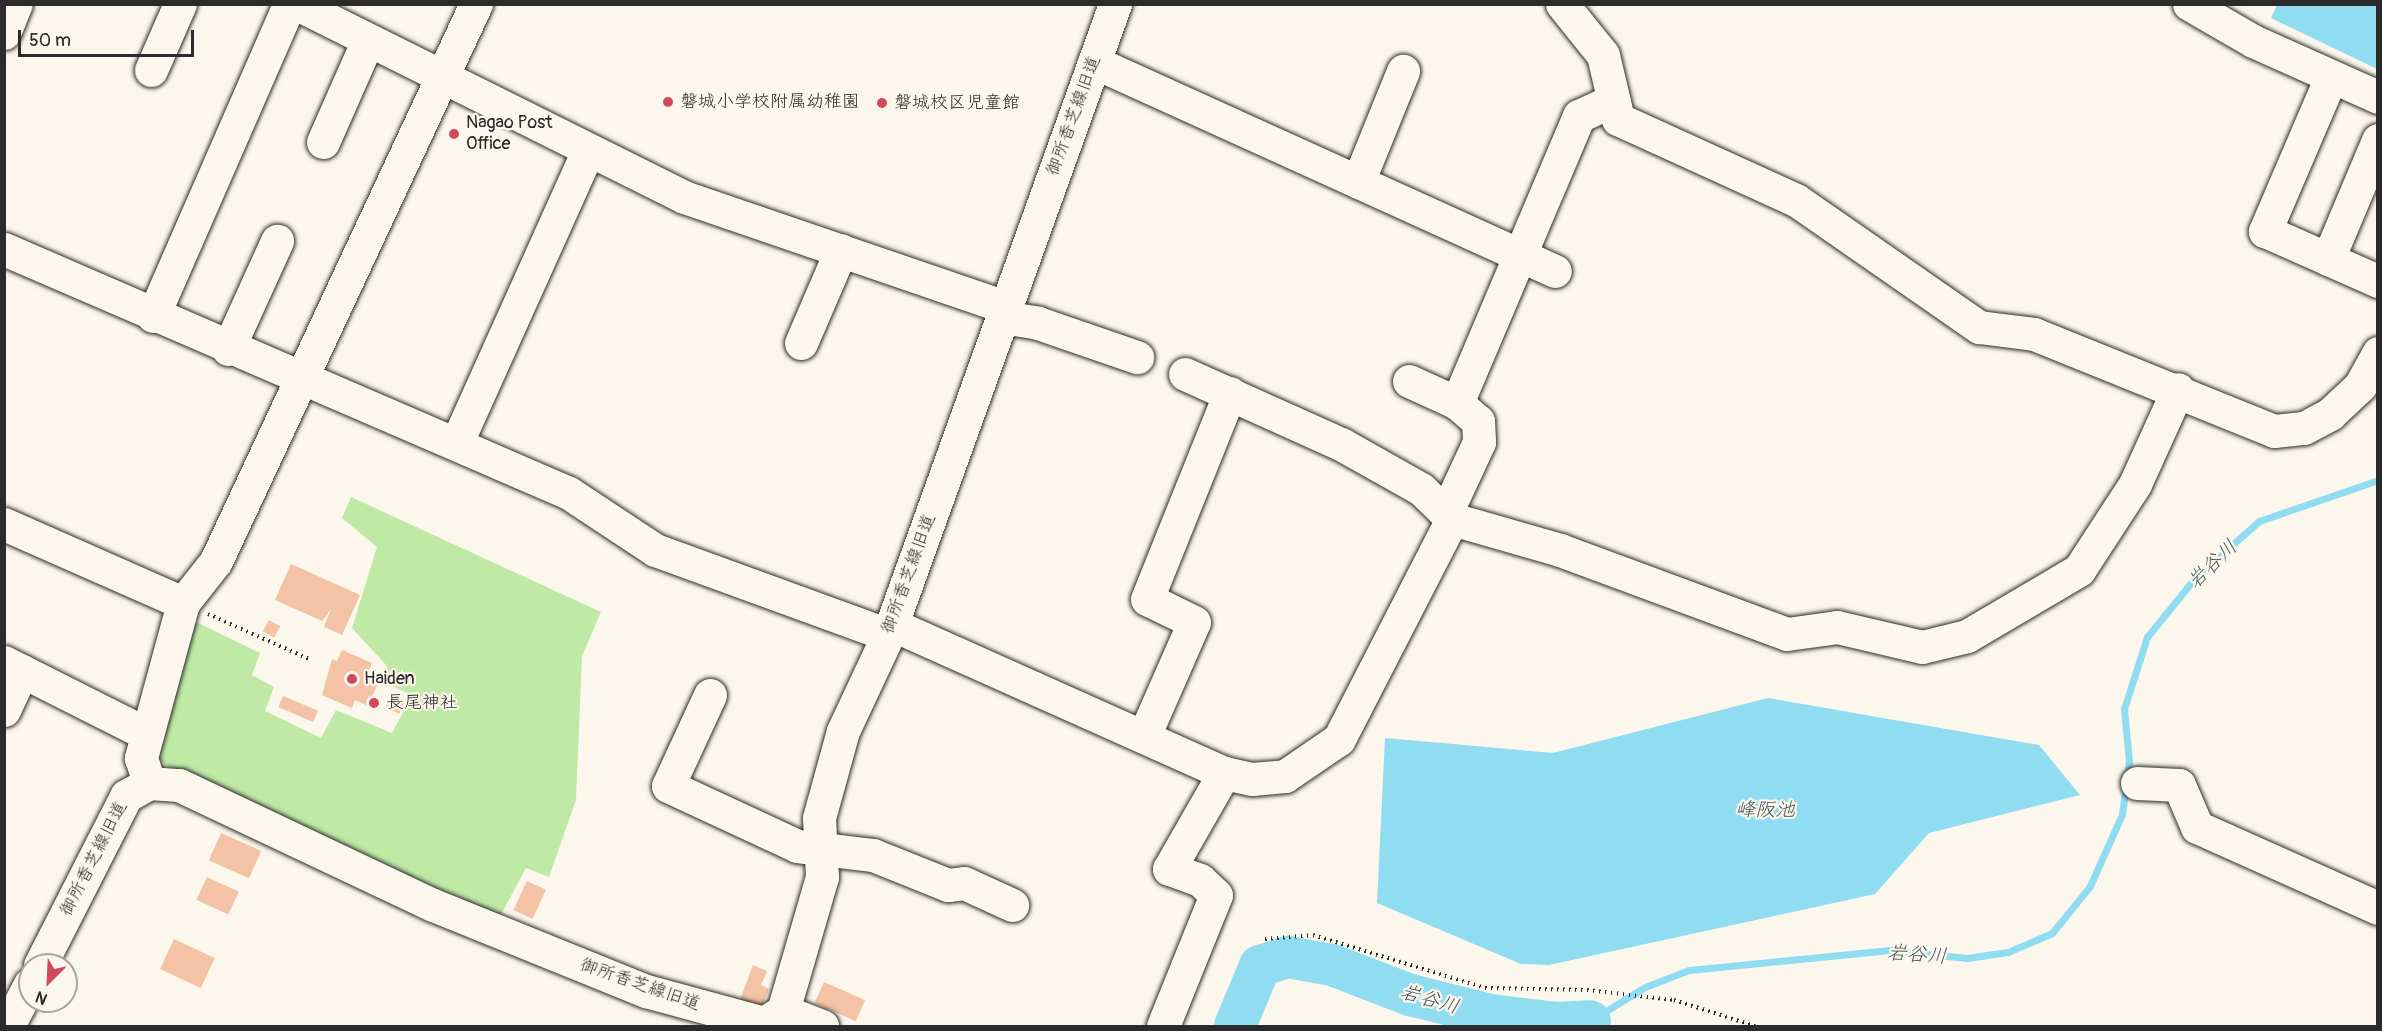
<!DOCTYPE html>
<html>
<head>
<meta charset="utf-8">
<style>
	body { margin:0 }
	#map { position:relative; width:2382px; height:1031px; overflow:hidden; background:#fbf7ec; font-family:Pangolin,"Klee One",sans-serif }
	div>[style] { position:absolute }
	.green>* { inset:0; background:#bfe9a5 }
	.water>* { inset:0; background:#90dcf1 }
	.stream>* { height:7px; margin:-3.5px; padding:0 3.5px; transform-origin:3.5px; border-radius:3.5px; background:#90dcf1 }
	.river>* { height:42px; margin:-21px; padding:0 21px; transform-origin:21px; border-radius:21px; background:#90dcf1 }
	.building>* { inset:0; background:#f4c2a4; transform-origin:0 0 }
	.path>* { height:4px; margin-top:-2px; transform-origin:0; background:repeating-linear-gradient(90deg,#2b2b2b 0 1.5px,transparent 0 6px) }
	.roads { filter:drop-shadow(0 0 2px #2b2b2b) drop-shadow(0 0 2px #2b2b2b) }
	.minor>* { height:33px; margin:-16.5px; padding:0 16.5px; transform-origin:16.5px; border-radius:16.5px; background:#fbf7ec }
	.dots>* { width:16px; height:16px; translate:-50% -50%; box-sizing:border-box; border:3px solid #fbf7ec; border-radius:50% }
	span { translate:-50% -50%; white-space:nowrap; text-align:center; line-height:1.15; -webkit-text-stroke:4.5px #fbf7ec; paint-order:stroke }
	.poi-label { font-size:18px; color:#2b2b2b }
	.left { translate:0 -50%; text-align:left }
	.street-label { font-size:18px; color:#2b2b2b }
	.water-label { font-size:20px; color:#44575c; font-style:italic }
	.frame { position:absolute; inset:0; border:6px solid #2b2b2b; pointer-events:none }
	.north { position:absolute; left:18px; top:953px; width:60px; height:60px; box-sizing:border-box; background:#fbf7ec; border:2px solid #a8a59f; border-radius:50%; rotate:204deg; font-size:16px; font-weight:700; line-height:24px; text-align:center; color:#2b2b2b }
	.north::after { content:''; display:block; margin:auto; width:21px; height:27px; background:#d1495b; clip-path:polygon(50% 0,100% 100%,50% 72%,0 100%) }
	.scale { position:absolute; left:18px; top:30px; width:176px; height:27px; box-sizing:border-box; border:3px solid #2b2b2b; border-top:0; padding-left:8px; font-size:18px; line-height:21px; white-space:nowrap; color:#2b2b2b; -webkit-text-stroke:4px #fbf7ec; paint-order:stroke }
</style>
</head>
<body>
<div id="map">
	<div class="green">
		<i style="clip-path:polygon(351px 497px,601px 612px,582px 656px,576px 800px,549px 877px,526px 868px,497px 922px,164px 764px,151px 749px,196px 622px,260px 653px,252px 675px,274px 687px,265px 711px,321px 738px,336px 710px,392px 733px,412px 695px,388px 684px,387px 666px,352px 628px,377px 547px,342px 518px)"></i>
	</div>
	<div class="water">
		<i style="clip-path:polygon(2277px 5px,2377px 5px,2377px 69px,2271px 18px)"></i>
		<i style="clip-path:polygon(1768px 698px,2039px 745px,2080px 795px,1929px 833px,1875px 894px,1549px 965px,1521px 964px,1377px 903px,1385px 738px,1553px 753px)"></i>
	</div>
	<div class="stream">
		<i style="left:1590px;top:1021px;width:65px;rotate:-31.7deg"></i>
		<i style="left:1645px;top:987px;width:47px;rotate:-21.1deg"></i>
		<i style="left:1689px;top:970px;width:202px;rotate:-5.7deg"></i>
		<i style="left:1890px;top:950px;width:77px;rotate:5.9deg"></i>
		<i style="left:1967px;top:958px;width:41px;rotate:-8.3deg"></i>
		<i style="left:2008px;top:952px;width:48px;rotate:-23.4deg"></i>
		<i style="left:2052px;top:933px;width:60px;rotate:-51deg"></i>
		<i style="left:2090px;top:886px;width:79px;rotate:-66deg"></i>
		<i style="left:2122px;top:814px;width:52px;rotate:-82.3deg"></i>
		<i style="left:2129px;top:762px;width:53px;rotate:-95.4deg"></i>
		<i style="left:2124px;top:709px;width:76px;rotate:-72.3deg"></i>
		<i style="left:2147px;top:637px;width:75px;rotate:-51deg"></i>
		<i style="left:2194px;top:579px;width:87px;rotate:-41.7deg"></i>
		<i style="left:2259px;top:521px;width:126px;rotate:-19deg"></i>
	</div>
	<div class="river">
		<i style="left:1235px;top:1026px;width:65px;rotate:-67.4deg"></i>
		<i style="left:1260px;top:966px;width:29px;rotate:-18deg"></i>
		<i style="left:1288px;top:957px;width:45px;rotate:10.3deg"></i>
		<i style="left:1332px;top:965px;width:84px;rotate:21deg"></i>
		<i style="left:1410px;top:995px;width:82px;rotate:14deg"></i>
		<i style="left:1490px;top:1015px;width:66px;rotate:6.9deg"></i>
		<i style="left:1556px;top:1023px;width:34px;rotate:-3deg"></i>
	</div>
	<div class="building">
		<i style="clip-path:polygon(291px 564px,360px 595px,342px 635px,324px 627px,331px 609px,322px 621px,275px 600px)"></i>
		<i style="left:269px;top:620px;width:13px;height:13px;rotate:29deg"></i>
		<i style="clip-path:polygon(342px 650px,372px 663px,367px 674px,380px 679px,368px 706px,355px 700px,352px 708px,322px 695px,332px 659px,337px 661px)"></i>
		<i style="left:391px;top:695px;width:15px;height:14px;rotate:23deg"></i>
		<i style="left:283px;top:696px;width:38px;height:12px;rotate:23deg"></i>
		<i style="left:221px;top:833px;width:44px;height:30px;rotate:24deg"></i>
		<i style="left:207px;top:877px;width:35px;height:25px;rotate:25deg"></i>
		<i style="left:527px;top:881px;width:21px;height:32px;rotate:25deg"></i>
		<i style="left:174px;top:939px;width:45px;height:33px;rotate:25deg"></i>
		<i style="clip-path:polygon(753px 965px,767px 971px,761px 985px,769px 989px,761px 1009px,740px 1000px)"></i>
		<i style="left:824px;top:982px;width:45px;height:23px;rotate:24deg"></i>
	</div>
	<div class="path">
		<i style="left:208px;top:614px;width:111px;rotate:24deg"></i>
		<i style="left:1265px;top:939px;width:48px;rotate:-4.8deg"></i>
		<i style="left:1313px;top:935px;width:180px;rotate:17.1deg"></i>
		<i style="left:1485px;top:988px;width:102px;rotate:1.1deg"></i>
		<i style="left:1587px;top:990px;width:88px;rotate:6.6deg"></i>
		<i style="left:1674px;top:1000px;width:85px;rotate:17.8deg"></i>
	</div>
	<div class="roads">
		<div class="minor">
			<i style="left:297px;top:4px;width:432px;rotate:26.5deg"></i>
			<i style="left:684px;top:197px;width:340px;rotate:18.9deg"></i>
			<i style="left:1562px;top:4px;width:65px;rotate:51.2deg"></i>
			<i style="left:1603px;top:55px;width:66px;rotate:76.8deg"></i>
			<i style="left:1618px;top:119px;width:196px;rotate:24.5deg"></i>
			<i style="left:1796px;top:200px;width:223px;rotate:34.8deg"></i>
			<i style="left:1979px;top:327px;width:55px;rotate:7.3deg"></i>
			<i style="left:2034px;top:334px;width:259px;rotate:22deg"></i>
			<i style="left:2274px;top:431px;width:30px;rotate:-6deg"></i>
			<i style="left:2304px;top:428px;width:30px;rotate:-28deg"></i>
			<i style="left:2330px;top:414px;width:41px;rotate:-43deg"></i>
			<i style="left:2360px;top:386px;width:38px;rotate:-61deg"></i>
			<i style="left:2189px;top:4px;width:74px;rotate:30deg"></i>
			<i style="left:2253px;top:41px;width:137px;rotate:24.1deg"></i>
			<i style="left:4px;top:33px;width:31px;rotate:-68deg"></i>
			<i style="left:1094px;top:62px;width:506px;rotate:24.39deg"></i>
			<i style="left:151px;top:70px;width:72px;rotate:-66.3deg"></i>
			<i style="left:2331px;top:77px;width:168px;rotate:113.2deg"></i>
			<i style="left:2265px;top:231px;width:124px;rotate:23.9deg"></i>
			<i style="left:323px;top:142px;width:111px;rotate:-66.2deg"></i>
			<i style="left:1358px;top:182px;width:120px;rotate:-67.9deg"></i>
			<i style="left:4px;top:249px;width:615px;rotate:23.36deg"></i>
			<i style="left:569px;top:493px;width:103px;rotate:33.5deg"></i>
			<i style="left:655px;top:550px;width:248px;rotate:20deg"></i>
			<i style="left:2328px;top:259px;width:129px;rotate:-67.2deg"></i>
			<i style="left:153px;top:316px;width:340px;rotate:-66.4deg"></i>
			<i style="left:1002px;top:317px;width:36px;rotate:9deg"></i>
			<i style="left:1038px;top:323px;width:105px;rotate:19deg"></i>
			<i style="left:801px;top:343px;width:101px;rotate:-66.7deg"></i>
			<i style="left:228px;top:349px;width:119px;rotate:-65.6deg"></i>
			<i style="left:1185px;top:374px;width:171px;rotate:24.2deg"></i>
			<i style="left:1341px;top:444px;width:92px;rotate:29.4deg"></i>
			<i style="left:1421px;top:489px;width:43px;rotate:44.1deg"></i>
			<i style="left:1409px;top:381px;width:53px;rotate:24.6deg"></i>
			<i style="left:1457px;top:403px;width:28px;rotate:41deg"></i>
			<i style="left:1478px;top:421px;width:21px;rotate:87deg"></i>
			<i style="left:1479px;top:442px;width:78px;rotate:114.9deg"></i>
			<i style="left:1457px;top:403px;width:312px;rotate:-67deg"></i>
			<i style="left:1579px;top:116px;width:38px;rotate:-25deg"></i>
			<i style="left:457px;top:442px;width:319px;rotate:-65.8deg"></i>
			<i style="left:4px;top:524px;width:196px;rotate:23.8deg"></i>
			<i style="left:183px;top:603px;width:161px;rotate:105.2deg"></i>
			<i style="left:141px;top:758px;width:26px;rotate:72deg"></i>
			<i style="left:183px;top:603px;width:53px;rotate:-51.8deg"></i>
			<i style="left:216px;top:561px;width:615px;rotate:-64.98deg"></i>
			<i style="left:891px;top:624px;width:365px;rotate:24.1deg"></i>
			<i style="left:1224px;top:773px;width:29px;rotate:12deg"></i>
			<i style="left:1252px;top:779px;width:33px;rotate:-5deg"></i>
			<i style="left:1285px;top:776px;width:65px;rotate:-34.4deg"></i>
			<i style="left:1339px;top:739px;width:247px;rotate:-62.8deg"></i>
			<i style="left:1452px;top:519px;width:112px;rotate:16deg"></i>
			<i style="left:1560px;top:550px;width:242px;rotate:20.3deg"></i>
			<i style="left:1787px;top:634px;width:50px;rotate:-8deg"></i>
			<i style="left:1837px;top:627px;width:87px;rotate:13.2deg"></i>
			<i style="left:1922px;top:647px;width:46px;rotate:-13.7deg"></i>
			<i style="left:1967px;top:636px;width:130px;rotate:-30.5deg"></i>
			<i style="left:2079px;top:570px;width:103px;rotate:-56.9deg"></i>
			<i style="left:2135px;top:484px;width:104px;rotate:-65.6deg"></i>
			<i style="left:4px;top:662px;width:160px;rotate:26.7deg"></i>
			<i style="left:710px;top:695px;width:100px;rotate:114.8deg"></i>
			<i style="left:668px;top:786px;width:142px;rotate:24.9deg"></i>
			<i style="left:797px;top:846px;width:77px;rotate:6.8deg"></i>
			<i style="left:873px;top:855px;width:81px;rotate:21.8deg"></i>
			<i style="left:948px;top:885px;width:16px;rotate:-7deg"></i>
			<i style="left:964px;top:883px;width:53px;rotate:24.6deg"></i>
			<i style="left:4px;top:710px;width:43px;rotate:-65.2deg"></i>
			<i style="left:1144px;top:736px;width:124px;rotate:-66.3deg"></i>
			<i style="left:1194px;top:622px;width:52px;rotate:-153.9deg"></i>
			<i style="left:1147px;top:599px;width:222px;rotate:-68.1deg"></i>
			<i style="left:2137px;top:783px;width:42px;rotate:2.7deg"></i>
			<i style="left:2179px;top:785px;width:46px;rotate:66.8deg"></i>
			<i style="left:2197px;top:827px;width:198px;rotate:24.1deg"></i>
			<i style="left:40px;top:965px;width:190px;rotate:-63deg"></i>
			<i style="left:126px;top:796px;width:26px;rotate:-29deg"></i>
			<i style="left:149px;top:783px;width:30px;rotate:4deg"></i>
			<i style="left:179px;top:785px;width:281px;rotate:25.3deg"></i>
			<i style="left:433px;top:905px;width:230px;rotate:22deg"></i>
			<i style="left:646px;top:991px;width:122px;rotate:15.2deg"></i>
			<i style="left:764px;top:1023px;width:22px;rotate:-32deg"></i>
			<i style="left:783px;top:1011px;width:140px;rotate:-73.8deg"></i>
			<i style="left:822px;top:877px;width:59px;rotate:-92.9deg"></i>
			<i style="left:819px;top:818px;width:90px;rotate:-74.6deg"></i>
			<i style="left:843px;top:731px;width:106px;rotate:-64.9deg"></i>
			<i style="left:888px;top:635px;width:671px;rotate:-70.21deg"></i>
			<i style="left:783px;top:1011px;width:42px;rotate:21deg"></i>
			<i style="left:8px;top:1026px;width:47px;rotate:-62.4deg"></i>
			<i style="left:1163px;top:1026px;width:141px;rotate:-68deg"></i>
			<i style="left:1216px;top:895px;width:22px;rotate:-137deg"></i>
			<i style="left:1200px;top:880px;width:33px;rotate:-160deg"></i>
			<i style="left:1169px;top:869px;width:111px;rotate:-60.2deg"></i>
		</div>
	</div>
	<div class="dots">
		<i style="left:668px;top:102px;background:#d1495b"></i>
		<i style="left:882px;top:103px;background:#d1495b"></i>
		<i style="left:454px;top:134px;background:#d1495b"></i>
		<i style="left:352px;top:679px;background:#d1495b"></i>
		<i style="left:374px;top:703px;background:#d1495b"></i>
	</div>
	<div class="poi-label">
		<span class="left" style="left:680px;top:102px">磐城小学校附属幼稚園</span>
		<span class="left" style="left:894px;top:103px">磐城校区児童館</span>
		<span class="left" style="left:466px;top:134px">Nagao Post<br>Office</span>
		<span class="left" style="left:364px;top:679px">Haiden</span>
		<span class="left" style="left:386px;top:703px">長尾神社</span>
	</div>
	<div class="street-label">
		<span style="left:1074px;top:116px;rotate:-70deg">御所香芝線旧道</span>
		<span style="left:909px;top:574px;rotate:-70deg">御所香芝線旧道</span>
		<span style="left:94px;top:859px;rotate:-63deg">御所香芝線旧道</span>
		<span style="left:640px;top:985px;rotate:19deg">御所香芝線旧道</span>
	</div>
	<div class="water-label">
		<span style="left:2212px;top:564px;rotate:-44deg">岩谷川</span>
		<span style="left:1765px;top:809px">峰阪池</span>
		<span style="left:1917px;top:954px;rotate:4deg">岩谷川</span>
		<span style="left:1430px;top:999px;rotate:16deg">岩谷川</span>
	</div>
	<div class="frame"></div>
	<div class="north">N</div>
	<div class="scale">50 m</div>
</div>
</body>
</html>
